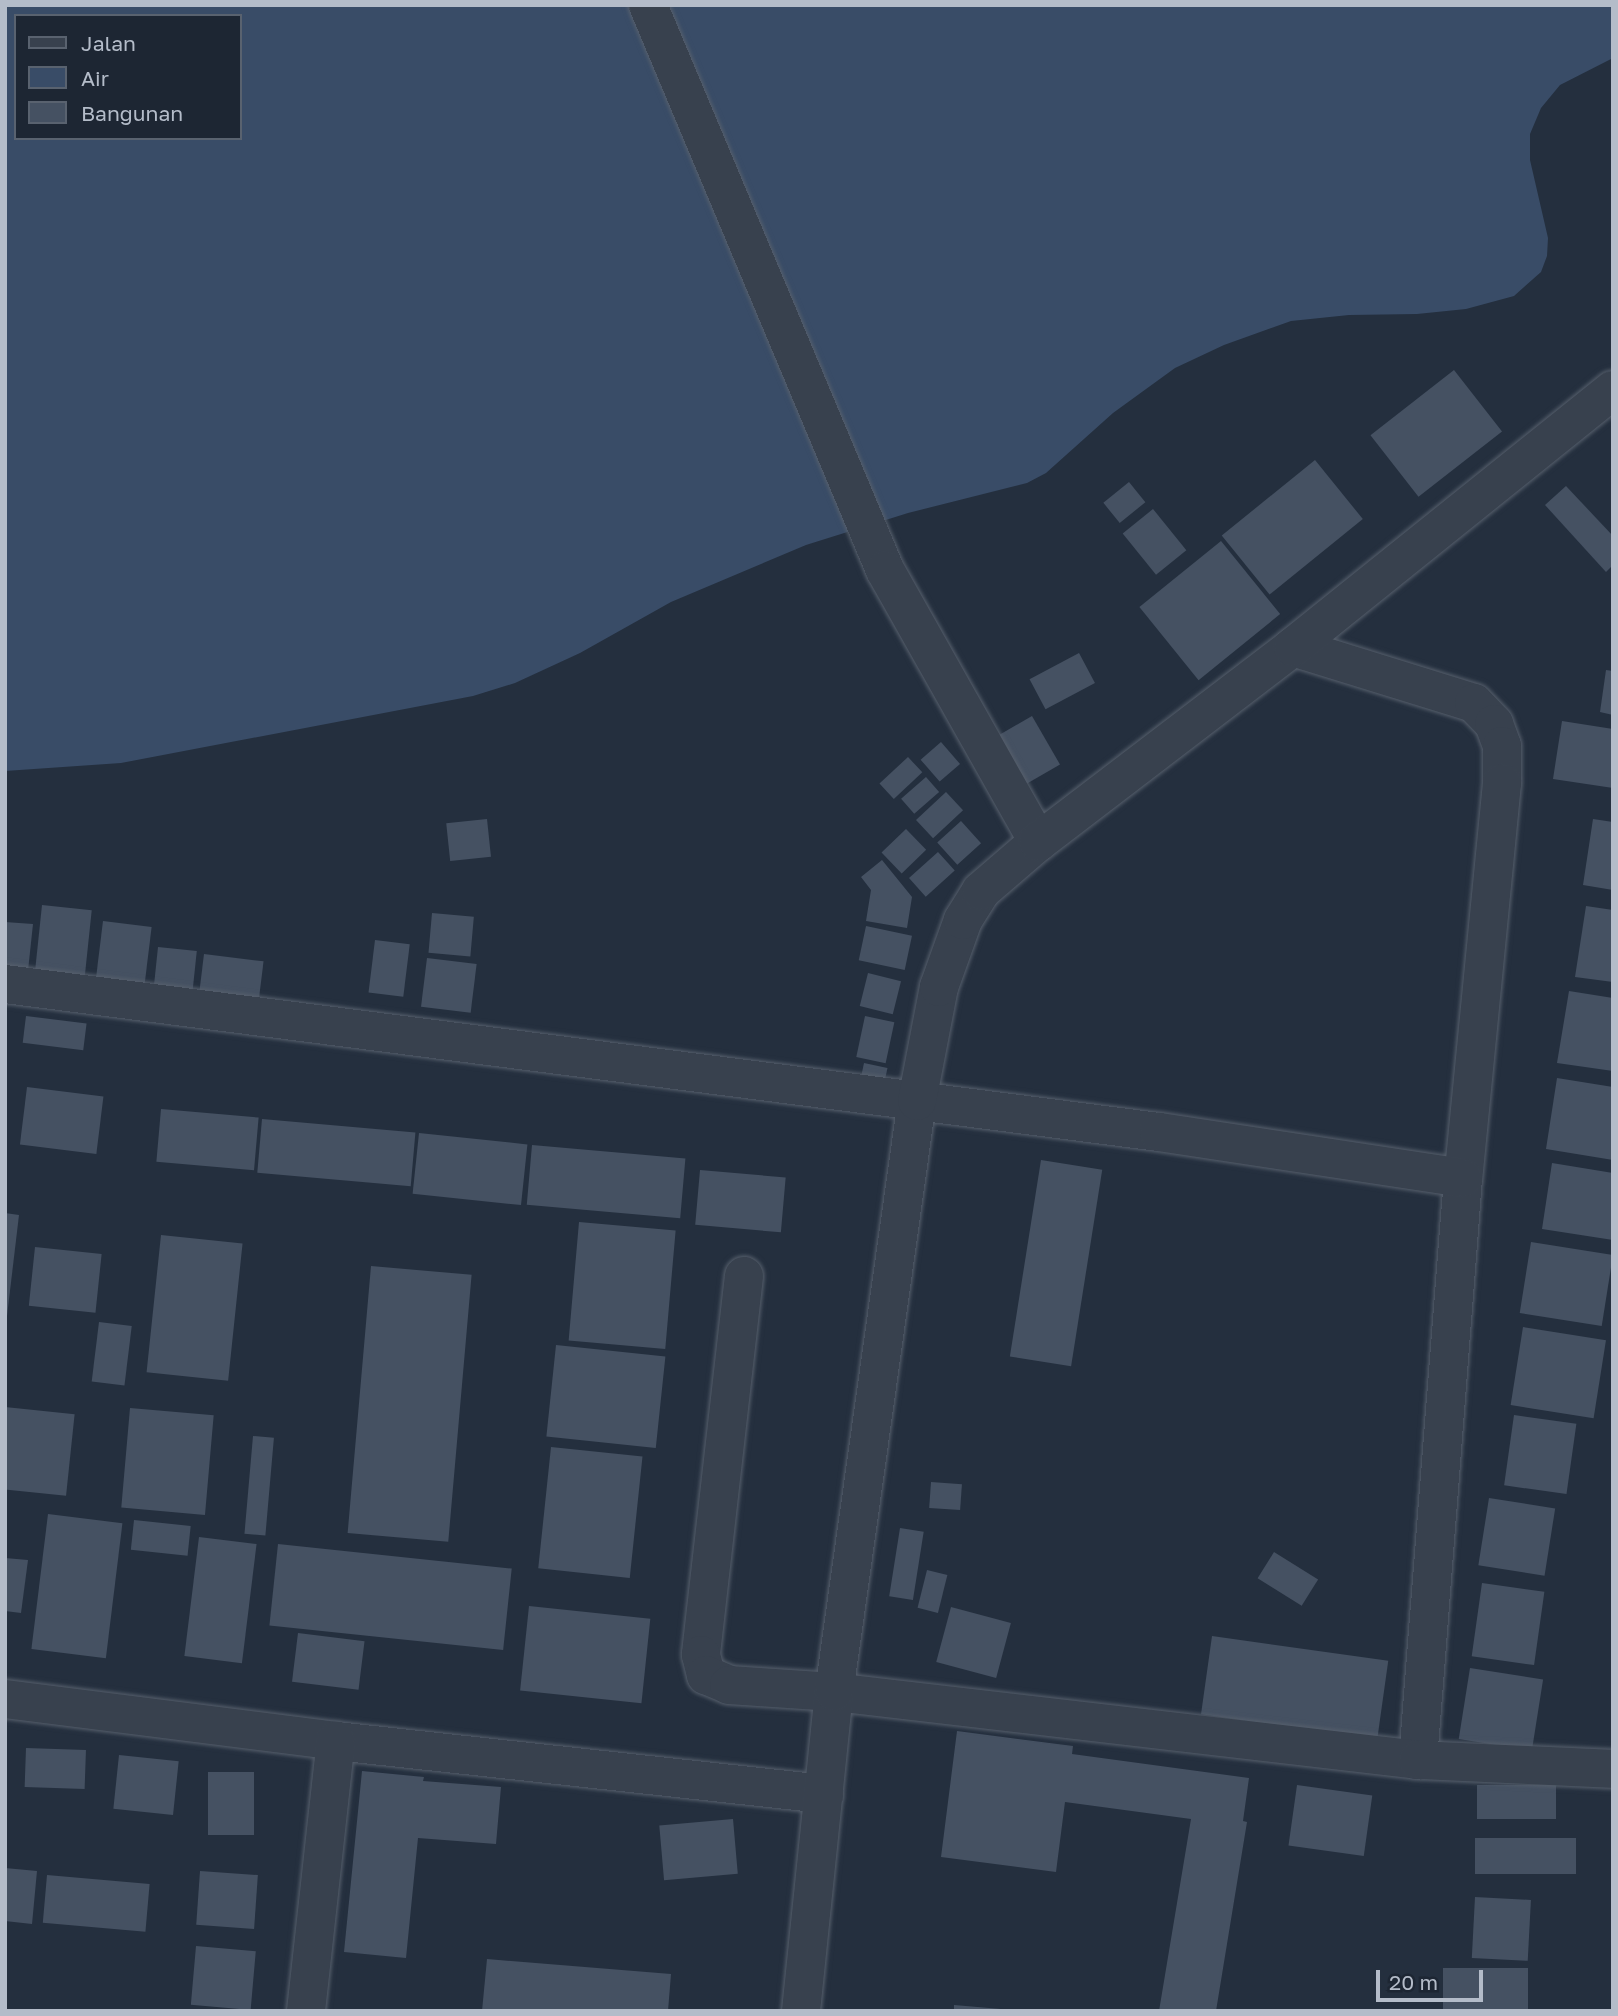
<!DOCTYPE html>
<html>
<head>
<meta charset="utf-8">
<style>
	body { margin:0 }
	#map { position:relative; width:1618px; height:2016px; overflow:hidden; background:#242f3e; font-family:"Golos Text",sans-serif }
	div>[style] { position:absolute }
	.water>* { inset:0; background:#394c67 }
	.building>* { inset:0; background:#455162; transform-origin:0 0 }
	.roads { filter:drop-shadow(0 0 2px #565f6c) drop-shadow(0 0 2px #565f6c) }
	.minor>* { height:38px; margin:-19px; padding:0 19px; transform-origin:19px; border-radius:19px; background:#38414e }
	span { translate:-50% -50%; white-space:nowrap; text-align:center; line-height:1.15; -webkit-text-stroke:7px #1d2633; paint-order:stroke }
	.frame { position:absolute; inset:0; border:7px solid #b4bcc9; pointer-events:none }
	.legend { position:absolute; left:14px; top:14px; width:228px; height:126px; box-sizing:border-box; background:#1d2633; border:2px solid #59626f; margin:0; padding:9px 12px; list-style:none; font-size:21px; color:#b4bcc9 }
	.legend li { display:flex; align-items:center; gap:14px; height:35px }
	.legend b { width:35px; border:2px solid #59626f }
	.scale { position:absolute; left:1376px; top:1970px; width:107px; height:32px; box-sizing:border-box; border:4px solid #b4bcc9; border-top:0; padding-left:9px; font-size:21px; line-height:24px; white-space:nowrap; color:#b4bcc9; -webkit-text-stroke:5px #1d2633; paint-order:stroke }
</style>
</head>
<body>
<div id="map">
	<div class="water">
		<i style="clip-path:polygon(evenodd,5px 5px,1613px 5px,1613px 58px,1560px 85px,1541px 108px,1530px 134px,1530px 160px,1548px 238px,1547px 256px,1541px 272px,1514px 296px,1466px 309px,1417px 314px,1349px 315px,1291px 321px,1224px 345px,1175px 368px,1113px 413px,1046px 473px,1027px 483px,908px 513px,806px 545px,671px 602px,580px 653px,515px 683px,473px 696px,121px 763px,5px 771px,5px 5px,16px 16px,240px 16px,240px 138px,16px 138px,16px 16px)"></i>
	</div>
	<div class="building">
		<i style="left:1454px;top:370px;width:78px;height:106px;rotate:52deg"></i>
		<i style="left:1315px;top:460px;width:76px;height:120px;rotate:51deg"></i>
		<i style="left:1129px;top:482px;width:26px;height:33px;rotate:51deg"></i>
		<i style="clip-path:polygon(1566px 486px,1613px 536px,1613px 565px,1606px 572px,1545px 505px)"></i>
		<i style="left:1153px;top:509px;width:53px;height:39px;rotate:51deg"></i>
		<i style="left:1221px;top:541px;width:94px;height:105px;rotate:51deg"></i>
		<i style="left:1079px;top:653px;width:34px;height:56px;rotate:62deg"></i>
		<i style="clip-path:polygon(1606px 670px,1613px 671px,1613px 715px,1600px 712px)"></i>
		<i style="left:1032px;top:716px;width:56px;height:40px;rotate:60deg"></i>
		<i style="clip-path:polygon(1562px 721px,1613px 729px,1613px 788px,1553px 779px)"></i>
		<i style="left:941px;top:742px;width:29px;height:27px;rotate:49deg"></i>
		<i style="left:908px;top:757px;width:21px;height:39px;rotate:47deg"></i>
		<i style="left:926px;top:777px;width:20px;height:33px;rotate:49deg"></i>
		<i style="left:946px;top:792px;width:25px;height:41px;rotate:47deg"></i>
		<i style="left:487px;top:819px;width:38px;height:41px;rotate:84deg"></i>
		<i style="clip-path:polygon(1593px 819px,1613px 822px,1613px 890px,1583px 885px)"></i>
		<i style="left:961px;top:821px;width:30px;height:32px;rotate:48deg"></i>
		<i style="left:906px;top:829px;width:29px;height:34px;rotate:46deg"></i>
		<i style="left:938px;top:852px;width:25px;height:39px;rotate:48deg"></i>
		<i style="clip-path:polygon(882px 860px,912px 897px,907px 928px,866px 921px,871px 890px,861px 877px)"></i>
		<i style="left:42px;top:905px;width:50px;height:71px;rotate:6deg"></i>
		<i style="clip-path:polygon(1586px 906px,1613px 910px,1613px 982px,1575px 977px)"></i>
		<i style="left:432px;top:913px;width:42px;height:40px;rotate:5deg"></i>
		<i style="left:103px;top:921px;width:49px;height:67px;rotate:7deg"></i>
		<i style="clip-path:polygon(5px 922px,33px 924px,27px 980px,5px 977px)"></i>
		<i style="left:866px;top:926px;width:47px;height:35px;rotate:12deg"></i>
		<i style="left:375px;top:940px;width:35px;height:53px;rotate:7deg"></i>
		<i style="left:158px;top:947px;width:39px;height:46px;rotate:6deg"></i>
		<i style="left:204px;top:954px;width:60px;height:48px;rotate:7deg"></i>
		<i style="left:427px;top:958px;width:50px;height:49px;rotate:7deg"></i>
		<i style="left:868px;top:973px;width:34px;height:34px;rotate:14deg"></i>
		<i style="clip-path:polygon(1569px 991px,1613px 998px,1613px 1071px,1557px 1063px)"></i>
		<i style="left:26px;top:1016px;width:61px;height:27px;rotate:7deg"></i>
		<i style="left:865px;top:1016px;width:30px;height:42px;rotate:12deg"></i>
		<i style="left:864px;top:1063px;width:24px;height:22px;rotate:12deg"></i>
		<i style="clip-path:polygon(1557px 1078px,1613px 1087px,1613px 1160px,1546px 1149px)"></i>
		<i style="left:27px;top:1087px;width:77px;height:58px;rotate:7deg"></i>
		<i style="left:161px;top:1109px;width:98px;height:53px;rotate:5deg"></i>
		<i style="left:262px;top:1119px;width:154px;height:54px;rotate:5deg"></i>
		<i style="left:419px;top:1133px;width:109px;height:61px;rotate:6deg"></i>
		<i style="left:532px;top:1145px;width:154px;height:60px;rotate:5deg"></i>
		<i style="left:1041px;top:1160px;width:62px;height:199px;rotate:9deg"></i>
		<i style="clip-path:polygon(1552px 1163px,1613px 1173px,1613px 1240px,1542px 1229px)"></i>
		<i style="left:700px;top:1170px;width:86px;height:55px;rotate:5deg"></i>
		<i style="clip-path:polygon(5px 1213px,19px 1215px,7px 1316px,5px 1316px)"></i>
		<i style="left:579px;top:1222px;width:97px;height:119px;rotate:5deg"></i>
		<i style="left:161px;top:1235px;width:82px;height:138px;rotate:6deg"></i>
		<i style="left:1531px;top:1242px;width:83px;height:72px;rotate:9deg"></i>
		<i style="left:35px;top:1247px;width:67px;height:59px;rotate:6deg"></i>
		<i style="left:371px;top:1266px;width:101px;height:268px;rotate:5deg"></i>
		<i style="left:99px;top:1322px;width:33px;height:60px;rotate:7deg"></i>
		<i style="left:1523px;top:1327px;width:84px;height:79px;rotate:9deg"></i>
		<i style="left:556px;top:1345px;width:110px;height:92px;rotate:6deg"></i>
		<i style="left:5px;top:1407px;width:70px;height:82px;rotate:6deg"></i>
		<i style="left:130px;top:1408px;width:84px;height:100px;rotate:5deg"></i>
		<i style="left:1514px;top:1415px;width:63px;height:71px;rotate:8deg"></i>
		<i style="left:253px;top:1436px;width:21px;height:98px;rotate:5deg"></i>
		<i style="left:551px;top:1447px;width:92px;height:122px;rotate:6deg"></i>
		<i style="left:931px;top:1482px;width:31px;height:26px;rotate:4deg"></i>
		<i style="left:1489px;top:1498px;width:67px;height:68px;rotate:9deg"></i>
		<i style="left:48px;top:1514px;width:75px;height:136px;rotate:7deg"></i>
		<i style="left:134px;top:1520px;width:57px;height:30px;rotate:6deg"></i>
		<i style="left:900px;top:1528px;width:24px;height:69px;rotate:9deg"></i>
		<i style="left:199px;top:1537px;width:58px;height:120px;rotate:7deg"></i>
		<i style="left:278px;top:1544px;width:235px;height:82px;rotate:6deg"></i>
		<i style="left:1274px;top:1552px;width:52px;height:31px;rotate:32deg"></i>
		<i style="clip-path:polygon(5px 1558px,28px 1560px,21px 1613px,5px 1611px)"></i>
		<i style="left:927px;top:1570px;width:21px;height:39px;rotate:14deg"></i>
		<i style="left:1482px;top:1583px;width:63px;height:74px;rotate:8deg"></i>
		<i style="left:529px;top:1606px;width:122px;height:85px;rotate:6deg"></i>
		<i style="left:951px;top:1607px;width:62px;height:57px;rotate:15deg"></i>
		<i style="left:298px;top:1633px;width:67px;height:49px;rotate:7deg"></i>
		<i style="left:1212px;top:1636px;width:178px;height:79px;rotate:8deg"></i>
		<i style="left:1470px;top:1668px;width:74px;height:72px;rotate:9deg"></i>
		<i style="clip-path:polygon(957px 1731px,1073px 1746px,1072px 1754px,1249px 1778px,1243px 1821px,1247px 1822px,1216px 2011px,1159px 2011px,1191px 1819px,1065px 1802px,1056px 1872px,941px 1857px)"></i>
		<i style="left:26px;top:1748px;width:60px;height:39px;rotate:2deg"></i>
		<i style="left:119px;top:1755px;width:60px;height:54px;rotate:6deg"></i>
		<i style="clip-path:polygon(362px 1771px,424px 1777px,423px 1781px,501px 1787px,496px 1844px,418px 1838px,406px 1958px,344px 1952px)"></i>
		<i style="left:254px;top:1772px;width:63px;height:46px;rotate:90deg"></i>
		<i style="left:1297px;top:1785px;width:76px;height:61px;rotate:8deg"></i>
		<i style="left:1477px;top:1785px;width:79px;height:34px"></i>
		<i style="left:733px;top:1819px;width:55px;height:74px;rotate:85deg"></i>
		<i style="left:1475px;top:1838px;width:101px;height:36px"></i>
		<i style="clip-path:polygon(5px 1868px,37px 1871px,32px 1924px,5px 1921px)"></i>
		<i style="left:200px;top:1871px;width:58px;height:54px;rotate:4deg"></i>
		<i style="left:47px;top:1875px;width:103px;height:48px;rotate:5deg"></i>
		<i style="left:1475px;top:1897px;width:56px;height:61px;rotate:3deg"></i>
		<i style="left:196px;top:1946px;width:60px;height:59px;rotate:5deg"></i>
		<i style="clip-path:polygon(487px 1959px,671px 1974px,668px 2011px,482px 2011px)"></i>
		<i style="left:1443px;top:1968px;width:85px;height:43px"></i>
		<i style="clip-path:polygon(954px 2005px,1001px 2009px,1001px 2011px,954px 2011px)"></i>
	</div>
	<div class="roads">
		<div class="minor">
			<i style="left:648px;top:5px;width:613px;rotate:67.24deg"></i>
			<i style="left:885px;top:570px;width:312px;rotate:60.6deg"></i>
			<i style="left:1293px;top:647px;width:189px;rotate:17.2deg"></i>
			<i style="left:1474px;top:703px;width:29px;rotate:46deg"></i>
			<i style="left:1494px;top:724px;width:23px;rotate:70deg"></i>
			<i style="left:1502px;top:746px;width:37px;rotate:90deg"></i>
			<i style="left:1502px;top:783px;width:397px;rotate:95.6deg"></i>
			<i style="left:1463px;top:1178px;width:584px;rotate:94.42deg"></i>
			<i style="left:5px;top:984px;width:1163px;rotate:7.31deg"></i>
			<i style="left:1159px;top:1132px;width:307px;rotate:8.6deg"></i>
			<i style="left:744px;top:1276px;width:381px;rotate:96.5deg"></i>
			<i style="left:701px;top:1655px;width:21px;rotate:76deg"></i>
			<i style="left:706px;top:1675px;width:25px;rotate:23deg"></i>
			<i style="left:729px;top:1685px;width:105px;rotate:3.8deg"></i>
			<i style="left:834px;top:1692px;width:588px;rotate:6.64deg"></i>
			<i style="left:1418px;top:1760px;width:195px;rotate:2.6deg"></i>
			<i style="left:5px;top:1699px;width:334px;rotate:7.2deg"></i>
			<i style="left:336px;top:1741px;width:491px;rotate:6.2deg"></i>
			<i style="left:306px;top:2011px;width:272px;rotate:-83.7deg"></i>
			<i style="left:801px;top:2011px;width:321px;rotate:-84.1deg"></i>
			<i style="left:834px;top:1692px;width:597px;rotate:-82.01deg"></i>
			<i style="left:917px;top:1101px;width:116px;rotate:-79.1deg"></i>
			<i style="left:939px;top:987px;width:71px;rotate:-70.3deg"></i>
			<i style="left:963px;top:920px;width:34px;rotate:-58deg"></i>
			<i style="left:981px;top:891px;width:75px;rotate:-40.7deg"></i>
			<i style="left:1038px;top:842px;width:321px;rotate:-37.4deg"></i>
			<i style="left:1293px;top:647px;width:410px;rotate:-38.8deg"></i>
		</div>
	</div>
	<div class="frame"></div>
	<ul class="legend">
	<li><b style="height:9px;background:#38414e"></b>Jalan</li>
	<li><b style="height:19px;background:#394c67"></b>Air</li>
	<li><b style="height:19px;background:#455162"></b>Bangunan</li>
	</ul>
	<div class="scale">20 m</div>
</div>
</body>
</html>
